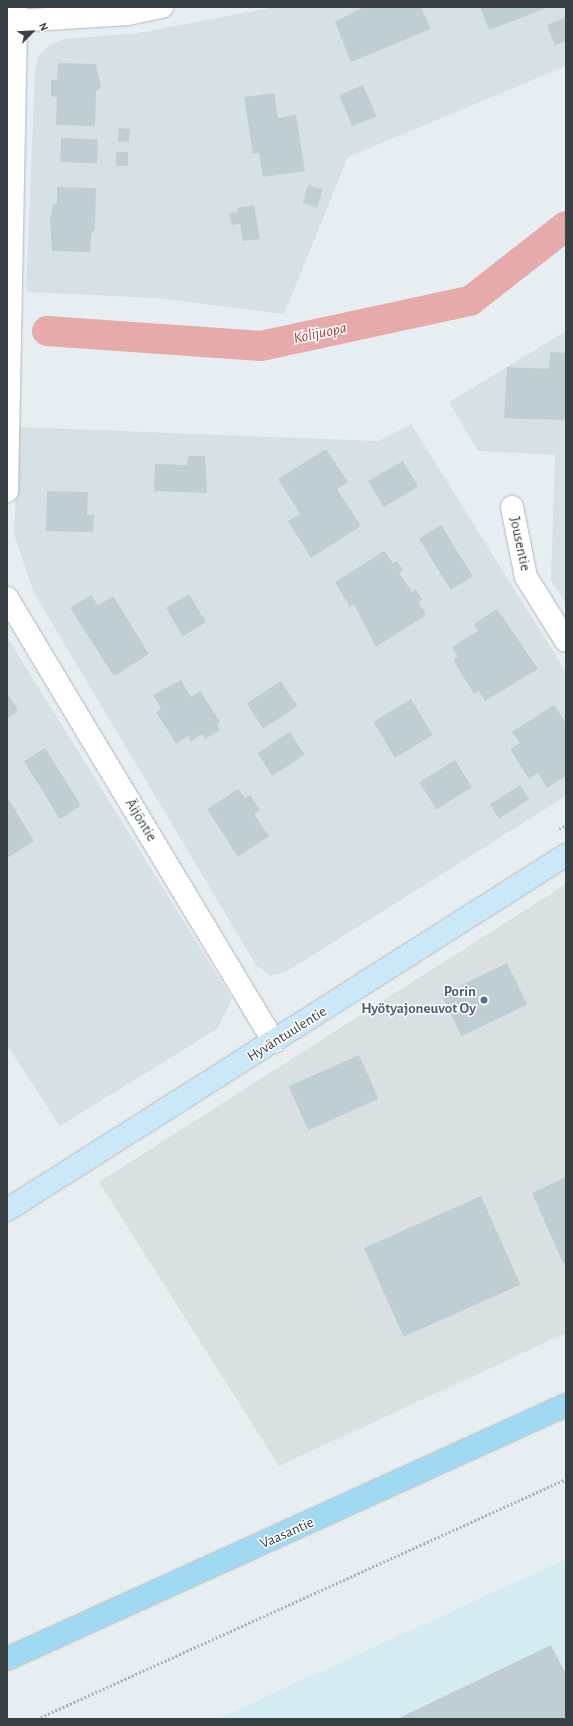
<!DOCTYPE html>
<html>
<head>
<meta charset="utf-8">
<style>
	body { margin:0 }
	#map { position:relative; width:573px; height:1726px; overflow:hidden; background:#e7eef1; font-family:"Alegreya Sans",sans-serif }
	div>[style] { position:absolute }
	.residential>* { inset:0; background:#d6e1e5 }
	.commercial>* { inset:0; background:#d4ecf1 }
	.industrial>* { inset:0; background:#d9e0e1 }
	.canal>* { height:30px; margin:-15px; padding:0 15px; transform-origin:15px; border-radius:15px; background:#e7aaab }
	.building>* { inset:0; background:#beced2; transform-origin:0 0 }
	.path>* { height:2.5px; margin-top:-1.25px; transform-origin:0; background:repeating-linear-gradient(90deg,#9eb5bc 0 2px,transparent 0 4px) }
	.roads { filter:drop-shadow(0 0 1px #aebabf) drop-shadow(0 0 1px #aebabf) }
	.street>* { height:22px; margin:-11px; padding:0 11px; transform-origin:11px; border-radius:11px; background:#fff }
	.secondary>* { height:22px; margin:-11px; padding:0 11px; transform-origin:11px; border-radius:11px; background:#cae8f8 }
	.primary>* { height:22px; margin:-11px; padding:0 11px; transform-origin:11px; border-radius:11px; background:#9fd9f2 }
	.dots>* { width:11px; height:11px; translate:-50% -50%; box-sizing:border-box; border:2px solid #fff; border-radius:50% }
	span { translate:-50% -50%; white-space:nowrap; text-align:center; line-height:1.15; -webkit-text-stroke:3px #fff; paint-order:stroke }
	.street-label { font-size:15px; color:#374144 }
	.service-label { font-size:15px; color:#4e5e75; font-weight:700 }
	.right { translate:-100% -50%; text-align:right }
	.water-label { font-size:16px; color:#a33e3d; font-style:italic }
	.frame { position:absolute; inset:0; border:8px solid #374144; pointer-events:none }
	.north { position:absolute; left:12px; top:12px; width:40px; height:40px; -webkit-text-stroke:3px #fff; paint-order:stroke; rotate:66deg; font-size:11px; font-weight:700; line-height:16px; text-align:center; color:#374144 }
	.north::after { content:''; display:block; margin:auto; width:14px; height:18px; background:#374144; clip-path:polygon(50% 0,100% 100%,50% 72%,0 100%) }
</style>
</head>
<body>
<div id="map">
	<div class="residential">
		<i style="clip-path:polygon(275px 7px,566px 7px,566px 66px,348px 157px,284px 314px,157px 298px,26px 292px,35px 70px,39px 55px,50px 45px,65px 39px,138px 33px)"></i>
		<i style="clip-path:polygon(566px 331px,566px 604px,551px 580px,555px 455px,478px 451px,449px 402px)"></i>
		<i style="clip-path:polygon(411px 424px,566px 672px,566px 796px,289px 970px,271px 976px,256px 965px,34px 593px,14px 534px,19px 427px,379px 441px)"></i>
		<i style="clip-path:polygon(7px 637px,232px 999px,217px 1029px,60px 1126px,7px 1045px)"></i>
	</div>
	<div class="commercial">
		<i style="clip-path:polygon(566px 1559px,566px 1719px,217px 1719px)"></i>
	</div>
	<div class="industrial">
		<i style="clip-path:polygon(566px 884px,566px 1333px,279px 1466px,99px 1182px)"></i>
	</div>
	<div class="canal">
		<i style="left:47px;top:331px;width:215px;rotate:4deg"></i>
		<i style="left:261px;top:346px;width:214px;rotate:-12.2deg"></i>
		<i style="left:470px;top:301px;width:122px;rotate:-38deg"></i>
	</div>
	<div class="building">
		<i style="clip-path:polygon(363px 7px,421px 7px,431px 29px,351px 62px,335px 22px)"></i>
		<i style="clip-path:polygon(480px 7px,543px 7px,544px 9px,489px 30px)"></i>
		<i style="clip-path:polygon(566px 17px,566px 41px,555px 45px,547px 25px)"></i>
		<i style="clip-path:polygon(58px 63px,96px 64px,101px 87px,96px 92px,95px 126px,56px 125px,57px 97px,51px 96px,51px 80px,57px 80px)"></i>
		<i style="left:363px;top:85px;width:34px;height:26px;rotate:67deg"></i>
		<i style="clip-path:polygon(274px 93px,278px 118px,296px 115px,305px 171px,263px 177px,259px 153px,253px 154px,244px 97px)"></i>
		<i style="left:119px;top:128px;width:11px;height:13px;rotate:5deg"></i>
		<i style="left:61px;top:138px;width:37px;height:24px;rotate:2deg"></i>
		<i style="left:116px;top:152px;width:12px;height:14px"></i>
		<i style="left:308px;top:185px;width:15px;height:19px;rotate:16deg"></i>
		<i style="clip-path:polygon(57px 187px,96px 188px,95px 229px,91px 234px,90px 252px,52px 251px,50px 221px,53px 204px,57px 204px)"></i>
		<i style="clip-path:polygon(254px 205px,260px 239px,243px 241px,240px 224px,232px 225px,229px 213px,238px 212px,237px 208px)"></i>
		<i style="clip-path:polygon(550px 352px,566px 353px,566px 420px,504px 418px,507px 367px,549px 369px)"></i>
		<i style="clip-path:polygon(326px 449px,348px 482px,337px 489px,361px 526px,311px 558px,288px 521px,300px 514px,278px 479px)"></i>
		<i style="clip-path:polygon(188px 456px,205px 456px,207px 493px,154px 491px,155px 464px,187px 465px)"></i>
		<i style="left:403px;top:461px;width:30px;height:40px;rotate:60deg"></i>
		<i style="clip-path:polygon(47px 491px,88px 492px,87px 515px,94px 515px,93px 532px,46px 531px)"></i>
		<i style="left:441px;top:525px;width:60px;height:26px;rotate:58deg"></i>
		<i style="clip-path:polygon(384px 551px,393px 563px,397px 561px,403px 570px,399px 573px,412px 592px,416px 589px,422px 600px,418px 602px,426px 615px,376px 647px,354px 604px,350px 607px,335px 582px)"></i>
		<i style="left:189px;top:594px;width:33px;height:27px;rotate:59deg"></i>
		<i style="clip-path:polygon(91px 595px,98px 605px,113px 596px,149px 654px,114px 676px,70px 608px)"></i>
		<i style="clip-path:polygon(497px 609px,538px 669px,485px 701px,479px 691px,474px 694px,453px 660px,458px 657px,452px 647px,478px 631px,474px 624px)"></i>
		<i style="clip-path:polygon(181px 680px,191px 697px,200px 691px,220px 722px,217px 724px,220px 730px,205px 739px,202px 734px,191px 741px,188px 736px,176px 744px,156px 712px,161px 708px,153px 695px)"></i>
		<i style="left:281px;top:681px;width:30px;height:41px;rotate:57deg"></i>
		<i style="clip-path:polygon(7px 693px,18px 711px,7px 718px)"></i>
		<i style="left:411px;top:699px;width:42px;height:44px;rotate:59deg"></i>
		<i style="clip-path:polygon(554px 705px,566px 723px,566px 776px,547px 788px,538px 773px,529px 779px,510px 749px,520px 743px,512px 732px)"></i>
		<i style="left:290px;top:732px;width:27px;height:39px;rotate:57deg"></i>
		<i style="left:45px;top:748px;width:68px;height:25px;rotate:58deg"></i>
		<i style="left:455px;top:760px;width:32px;height:42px;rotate:58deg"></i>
		<i style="left:520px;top:785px;width:17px;height:36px;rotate:57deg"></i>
		<i style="clip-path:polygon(238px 789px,245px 798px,250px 795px,260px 810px,254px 814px,269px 836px,238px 857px,207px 809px)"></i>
		<i style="clip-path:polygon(7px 797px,34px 841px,7px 858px)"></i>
		<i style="left:507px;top:963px;width:46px;height:73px;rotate:64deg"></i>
		<i style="left:359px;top:1055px;width:48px;height:77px;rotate:66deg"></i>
		<i style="clip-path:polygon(566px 1177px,566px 1264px,564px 1265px,532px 1193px)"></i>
		<i style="left:481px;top:1196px;width:97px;height:128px;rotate:66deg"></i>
		<i style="clip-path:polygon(551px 1645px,566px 1674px,566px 1717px,562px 1719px,397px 1719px)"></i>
	</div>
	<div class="path">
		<i style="left:559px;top:829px;width:8px;rotate:-30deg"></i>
		<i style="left:37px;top:1719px;width:581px;rotate:-24.4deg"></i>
	</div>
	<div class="roads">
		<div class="street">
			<i style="left:16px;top:21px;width:112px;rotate:-3.6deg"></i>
			<i style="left:128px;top:14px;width:35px;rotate:-12deg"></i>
			<i style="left:7px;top:491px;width:484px;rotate:-88.9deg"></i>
			<i style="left:512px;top:507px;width:71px;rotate:78.7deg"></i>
			<i style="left:526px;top:577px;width:75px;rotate:58deg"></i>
			<i style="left:7px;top:598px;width:518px;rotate:58.98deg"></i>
		</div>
		<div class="secondary">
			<i style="left:7px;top:1210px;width:662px;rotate:-32.42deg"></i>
		</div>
		<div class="primary">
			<i style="left:7px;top:1659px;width:614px;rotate:-24.44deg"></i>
		</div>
	</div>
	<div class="dots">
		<i style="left:484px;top:1000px;background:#5c6f8a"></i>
	</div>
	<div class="street-label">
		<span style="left:520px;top:544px;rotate:78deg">Jousentie</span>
		<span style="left:141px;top:820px;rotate:59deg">Äijöntie</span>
		<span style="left:287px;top:1034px;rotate:-32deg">Hyväntuulentie</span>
		<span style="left:287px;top:1533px;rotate:-24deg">Vaasantie</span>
	</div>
	<div class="service-label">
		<span class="right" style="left:476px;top:1000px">Porin<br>Hyötyajoneuvot Oy</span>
	</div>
	<div class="water-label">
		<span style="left:320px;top:333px;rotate:-12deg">Kolijuopa</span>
	</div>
	<div class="frame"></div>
	<div class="north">N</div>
</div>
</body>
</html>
